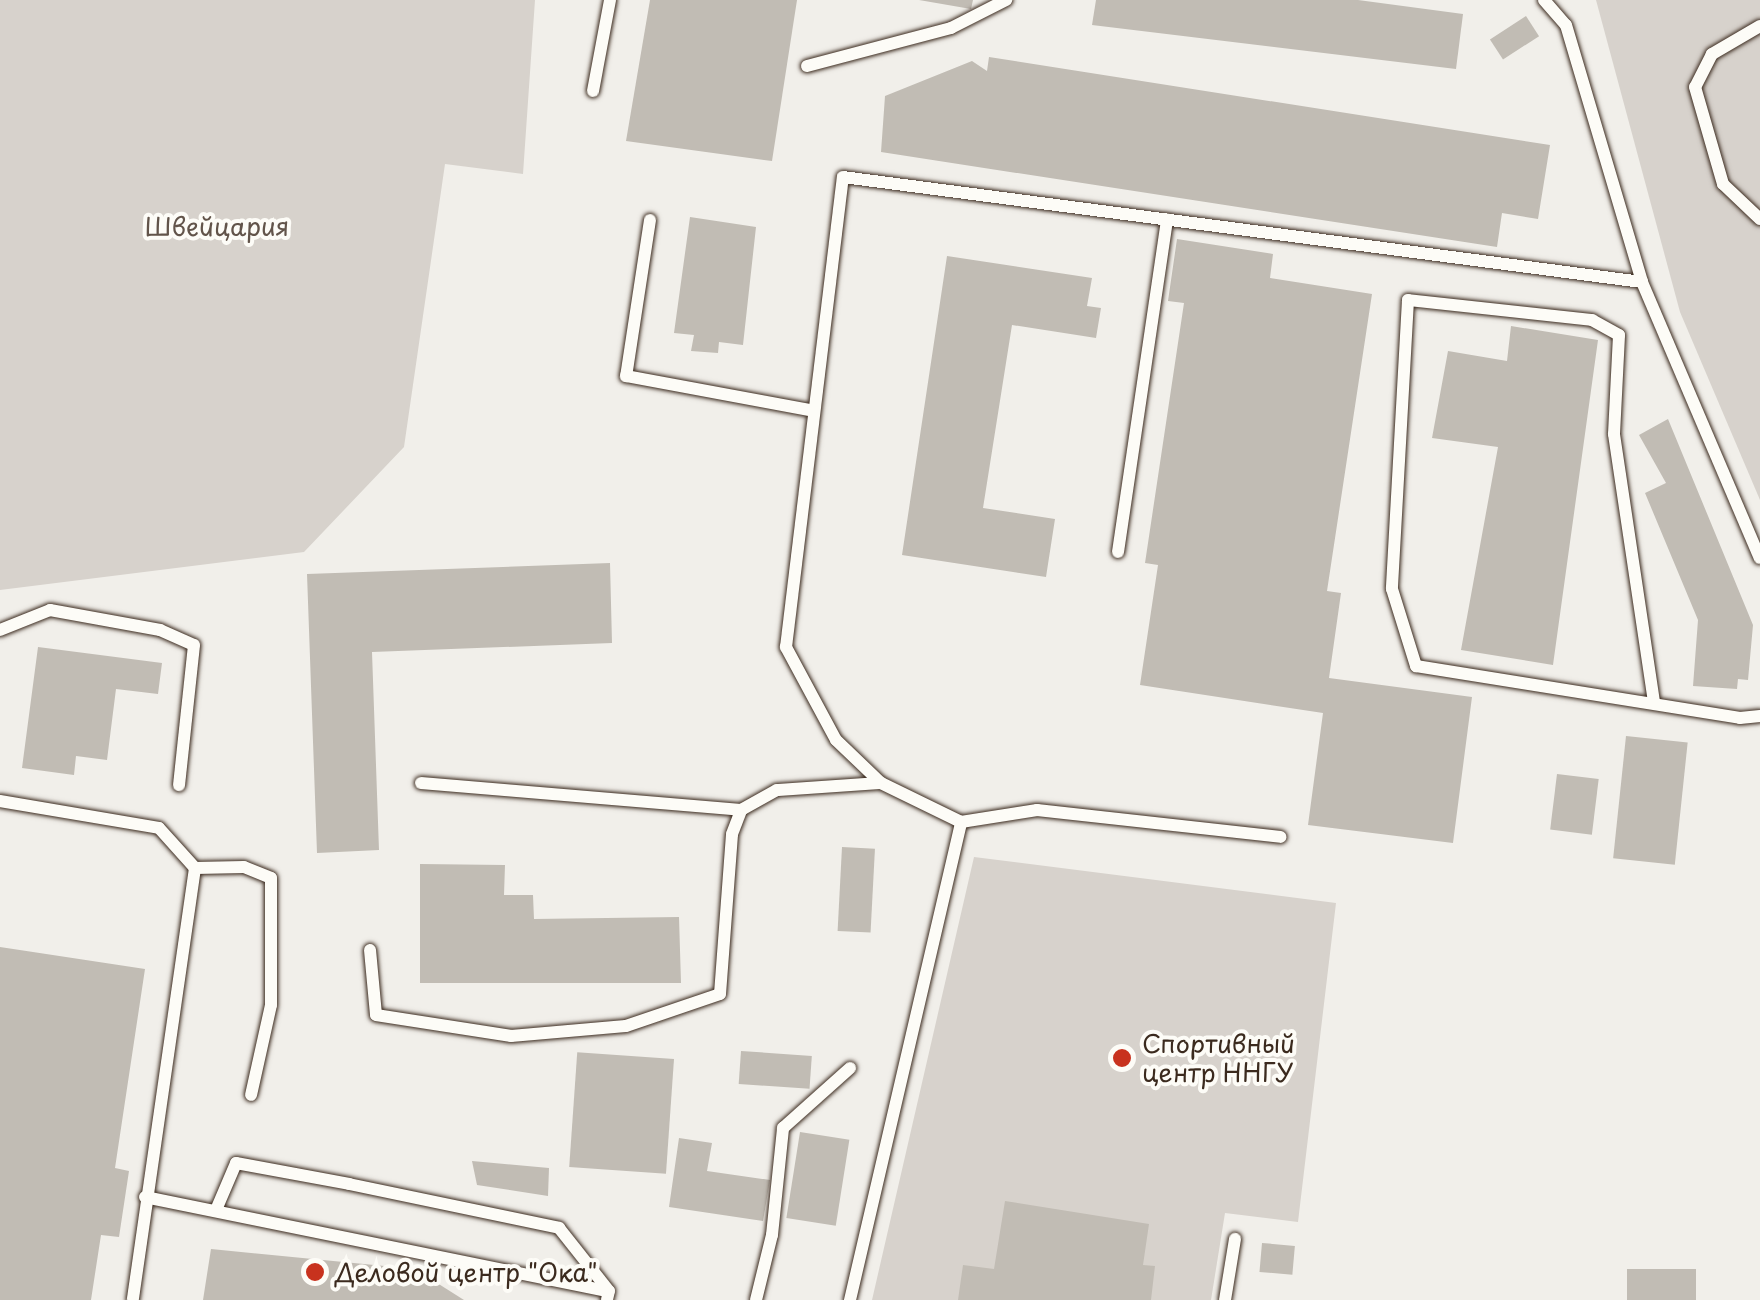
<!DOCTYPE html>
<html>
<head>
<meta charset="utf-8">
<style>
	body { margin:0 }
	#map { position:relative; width:1760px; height:1300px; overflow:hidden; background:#f1efea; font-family:"Playpen Sans",sans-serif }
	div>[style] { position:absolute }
	.green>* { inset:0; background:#d7d2cc }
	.building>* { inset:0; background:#c1bcb4; transform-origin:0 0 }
	.roads { filter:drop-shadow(0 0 2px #3b2a1e) drop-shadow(0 0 2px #3b2a1e) }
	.lane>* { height:12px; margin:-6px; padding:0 6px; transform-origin:6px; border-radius:6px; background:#fdfcf7 }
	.dots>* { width:28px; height:28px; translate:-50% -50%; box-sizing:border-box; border:5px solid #fdfcf7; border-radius:50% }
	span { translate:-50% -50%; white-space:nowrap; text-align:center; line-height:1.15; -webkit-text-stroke:8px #fdfcf7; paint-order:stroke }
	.park-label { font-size:25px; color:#62544a }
	.poi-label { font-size:25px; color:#3b2a1e }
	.left { translate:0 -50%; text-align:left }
</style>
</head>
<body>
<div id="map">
	<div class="green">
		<i style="clip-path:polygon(0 0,535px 0,523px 174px,445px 164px,404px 447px,304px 552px,0 590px)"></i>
		<i style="clip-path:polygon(1596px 0,1760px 0,1760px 500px,1680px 312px)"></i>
		<i style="clip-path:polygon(974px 857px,1336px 903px,1298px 1222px,1225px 1213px,1211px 1300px,872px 1300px)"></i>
	</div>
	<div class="building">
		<i style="clip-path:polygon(650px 0,797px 0,772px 161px,626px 141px)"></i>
		<i style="clip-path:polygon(919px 0,973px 0,971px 9px)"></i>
		<i style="clip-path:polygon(1096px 0,1358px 0,1463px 14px,1456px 69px,1092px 25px)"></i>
		<i style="left:1526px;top:16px;width:24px;height:43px;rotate:57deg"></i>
		<i style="clip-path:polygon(989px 57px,1550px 145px,1538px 219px,1502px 213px,1497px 247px,881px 152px,885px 96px,972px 61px,987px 71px)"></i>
		<i style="clip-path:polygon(690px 217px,756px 227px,743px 345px,719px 342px,718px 353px,691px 351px,694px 335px,674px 333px)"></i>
		<i style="clip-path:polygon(1177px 239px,1273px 254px,1270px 278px,1372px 294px,1327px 591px,1341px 593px,1329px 678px,1472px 697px,1453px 843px,1308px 825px,1323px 713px,1140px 685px,1158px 565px,1145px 563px,1184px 303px,1168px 301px)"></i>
		<i style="clip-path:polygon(947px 256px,1092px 278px,1087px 306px,1101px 308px,1096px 338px,1012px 325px,983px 508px,1055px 519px,1046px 577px,902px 555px)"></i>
		<i style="clip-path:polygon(1511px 326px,1598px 340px,1553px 665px,1461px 650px,1498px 447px,1432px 438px,1448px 351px,1507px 361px)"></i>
		<i style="clip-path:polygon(1668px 419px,1753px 625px,1748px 680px,1738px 679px,1737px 689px,1693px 686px,1698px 620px,1645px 493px,1666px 483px,1639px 435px)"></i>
		<i style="clip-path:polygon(610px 563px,612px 643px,372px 652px,379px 850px,317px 853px,307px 574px)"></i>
		<i style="clip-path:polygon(38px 647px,162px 663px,158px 694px,116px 689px,107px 760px,76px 756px,74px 775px,22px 768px)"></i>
		<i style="left:1626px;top:736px;width:62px;height:123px;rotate:6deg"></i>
		<i style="left:1557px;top:774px;width:42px;height:56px;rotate:7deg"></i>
		<i style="left:842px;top:847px;width:33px;height:84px;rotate:3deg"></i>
		<i style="clip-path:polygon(420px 864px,505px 865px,504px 895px,533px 895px,534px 919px,679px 917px,681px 983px,420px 983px)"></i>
		<i style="clip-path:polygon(0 947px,145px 969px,115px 1168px,129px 1171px,119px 1237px,101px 1235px,91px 1300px,0 1300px)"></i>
		<i style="left:741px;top:1051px;width:71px;height:33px;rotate:4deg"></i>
		<i style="left:674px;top:1059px;width:115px;height:97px;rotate:94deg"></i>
		<i style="left:800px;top:1132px;width:50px;height:87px;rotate:9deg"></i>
		<i style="clip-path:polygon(679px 1138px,712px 1143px,707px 1171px,770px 1180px,763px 1221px,669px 1207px)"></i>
		<i style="clip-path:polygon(472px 1161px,549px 1168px,548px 1196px,477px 1185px)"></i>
		<i style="clip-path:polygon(1005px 1201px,1149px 1224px,1143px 1265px,1155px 1266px,1151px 1300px,958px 1300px,963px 1265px,994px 1269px)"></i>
		<i style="left:1262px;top:1243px;width:33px;height:29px;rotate:5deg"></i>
		<i style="clip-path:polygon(211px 1249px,415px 1269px,464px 1300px,203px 1300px)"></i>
		<i style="left:1627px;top:1269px;width:69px;height:31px"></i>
	</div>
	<div class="roads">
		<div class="lane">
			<i style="left:1544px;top:0;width:33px;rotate:49deg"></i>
			<i style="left:1566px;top:25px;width:268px;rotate:73.5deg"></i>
			<i style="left:1642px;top:282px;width:300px;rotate:66.9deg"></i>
			<i style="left:1760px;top:26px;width:56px;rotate:149.7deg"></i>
			<i style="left:1712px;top:54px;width:37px;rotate:117deg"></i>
			<i style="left:1695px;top:87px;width:101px;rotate:73.9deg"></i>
			<i style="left:1723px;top:184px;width:51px;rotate:43.4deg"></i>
			<i style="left:807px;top:66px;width:149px;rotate:-14.8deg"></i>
			<i style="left:951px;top:28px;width:62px;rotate:-27deg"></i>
			<i style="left:593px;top:91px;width:93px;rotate:-79.4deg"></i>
			<i style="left:650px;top:220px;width:158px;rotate:98.7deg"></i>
			<i style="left:626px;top:376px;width:186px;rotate:10.5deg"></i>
			<i style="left:1118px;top:552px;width:336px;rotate:-81.6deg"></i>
			<i style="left:0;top:630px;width:54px;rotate:-21.8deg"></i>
			<i style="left:50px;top:610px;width:112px;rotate:10.3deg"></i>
			<i style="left:160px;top:630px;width:37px;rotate:24deg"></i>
			<i style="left:194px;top:645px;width:141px;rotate:96.1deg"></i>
			<i style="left:1654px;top:702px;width:271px;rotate:-98.5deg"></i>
			<i style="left:1614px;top:434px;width:99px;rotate:-87.1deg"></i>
			<i style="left:1619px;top:335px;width:31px;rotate:-151deg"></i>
			<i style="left:1592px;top:320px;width:185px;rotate:-173.8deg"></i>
			<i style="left:1408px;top:300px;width:289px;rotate:93.2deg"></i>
			<i style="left:1392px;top:589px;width:81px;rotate:72.7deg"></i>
			<i style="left:1416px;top:666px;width:328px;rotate:9.1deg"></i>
			<i style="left:1740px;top:718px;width:20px;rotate:-6deg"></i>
			<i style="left:421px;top:783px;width:321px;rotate:4.8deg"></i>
			<i style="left:0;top:801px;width:161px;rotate:9.6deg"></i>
			<i style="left:159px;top:828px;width:54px;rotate:48deg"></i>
			<i style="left:195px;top:868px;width:436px;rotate:98.2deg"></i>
			<i style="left:961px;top:822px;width:77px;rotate:-9deg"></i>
			<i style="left:1037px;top:810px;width:245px;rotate:6.3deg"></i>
			<i style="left:195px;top:868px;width:49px;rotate:-1.2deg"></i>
			<i style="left:244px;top:867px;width:29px;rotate:22deg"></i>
			<i style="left:271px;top:878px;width:127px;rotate:90deg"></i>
			<i style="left:271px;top:1005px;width:92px;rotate:102.5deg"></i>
			<i style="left:370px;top:950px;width:65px;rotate:84.7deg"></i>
			<i style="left:376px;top:1015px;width:137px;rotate:8.8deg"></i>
			<i style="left:511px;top:1036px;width:115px;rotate:-5deg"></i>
			<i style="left:626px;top:1026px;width:99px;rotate:-18.8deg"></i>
			<i style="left:720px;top:994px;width:160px;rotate:-85.7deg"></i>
			<i style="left:732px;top:834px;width:26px;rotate:-69deg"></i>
			<i style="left:741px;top:810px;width:41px;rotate:-29.1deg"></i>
			<i style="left:777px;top:790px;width:104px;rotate:-3.9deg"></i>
			<i style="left:145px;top:1197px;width:473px;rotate:11.5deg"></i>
			<i style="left:609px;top:1291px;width:9px;rotate:103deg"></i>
			<i style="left:216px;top:1210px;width:51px;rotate:-66.9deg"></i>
			<i style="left:236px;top:1163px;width:115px;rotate:10.5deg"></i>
			<i style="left:349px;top:1184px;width:215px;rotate:11.8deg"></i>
			<i style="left:559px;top:1228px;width:80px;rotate:51.6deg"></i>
			<i style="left:756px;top:1300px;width:67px;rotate:-76.2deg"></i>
			<i style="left:772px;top:1235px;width:108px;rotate:-84.1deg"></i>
			<i style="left:783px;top:1128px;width:90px;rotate:-41.8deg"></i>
			<i style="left:850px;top:1300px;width:491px;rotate:-76.9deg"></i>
			<i style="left:961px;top:822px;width:89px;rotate:-154deg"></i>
			<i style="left:881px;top:783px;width:62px;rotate:-136.3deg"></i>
			<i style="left:836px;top:740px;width:106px;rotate:-118.3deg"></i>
			<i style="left:786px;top:647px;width:473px;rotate:-83.1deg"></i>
			<i style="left:843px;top:177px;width:806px;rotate:7.49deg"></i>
			<i style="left:1225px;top:1300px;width:62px;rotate:-80.7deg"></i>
		</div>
	</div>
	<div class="dots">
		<i style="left:1122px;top:1058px;background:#c8321e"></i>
		<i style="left:315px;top:1272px;background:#c8321e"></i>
	</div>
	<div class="park-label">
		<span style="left:217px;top:226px">Швейцария</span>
	</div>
	<div class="poi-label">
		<span class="left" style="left:1142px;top:1058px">Спортивный<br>центр ННГУ</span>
		<span class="left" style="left:335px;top:1272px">Деловой центр "Ока"</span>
	</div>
</div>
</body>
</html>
